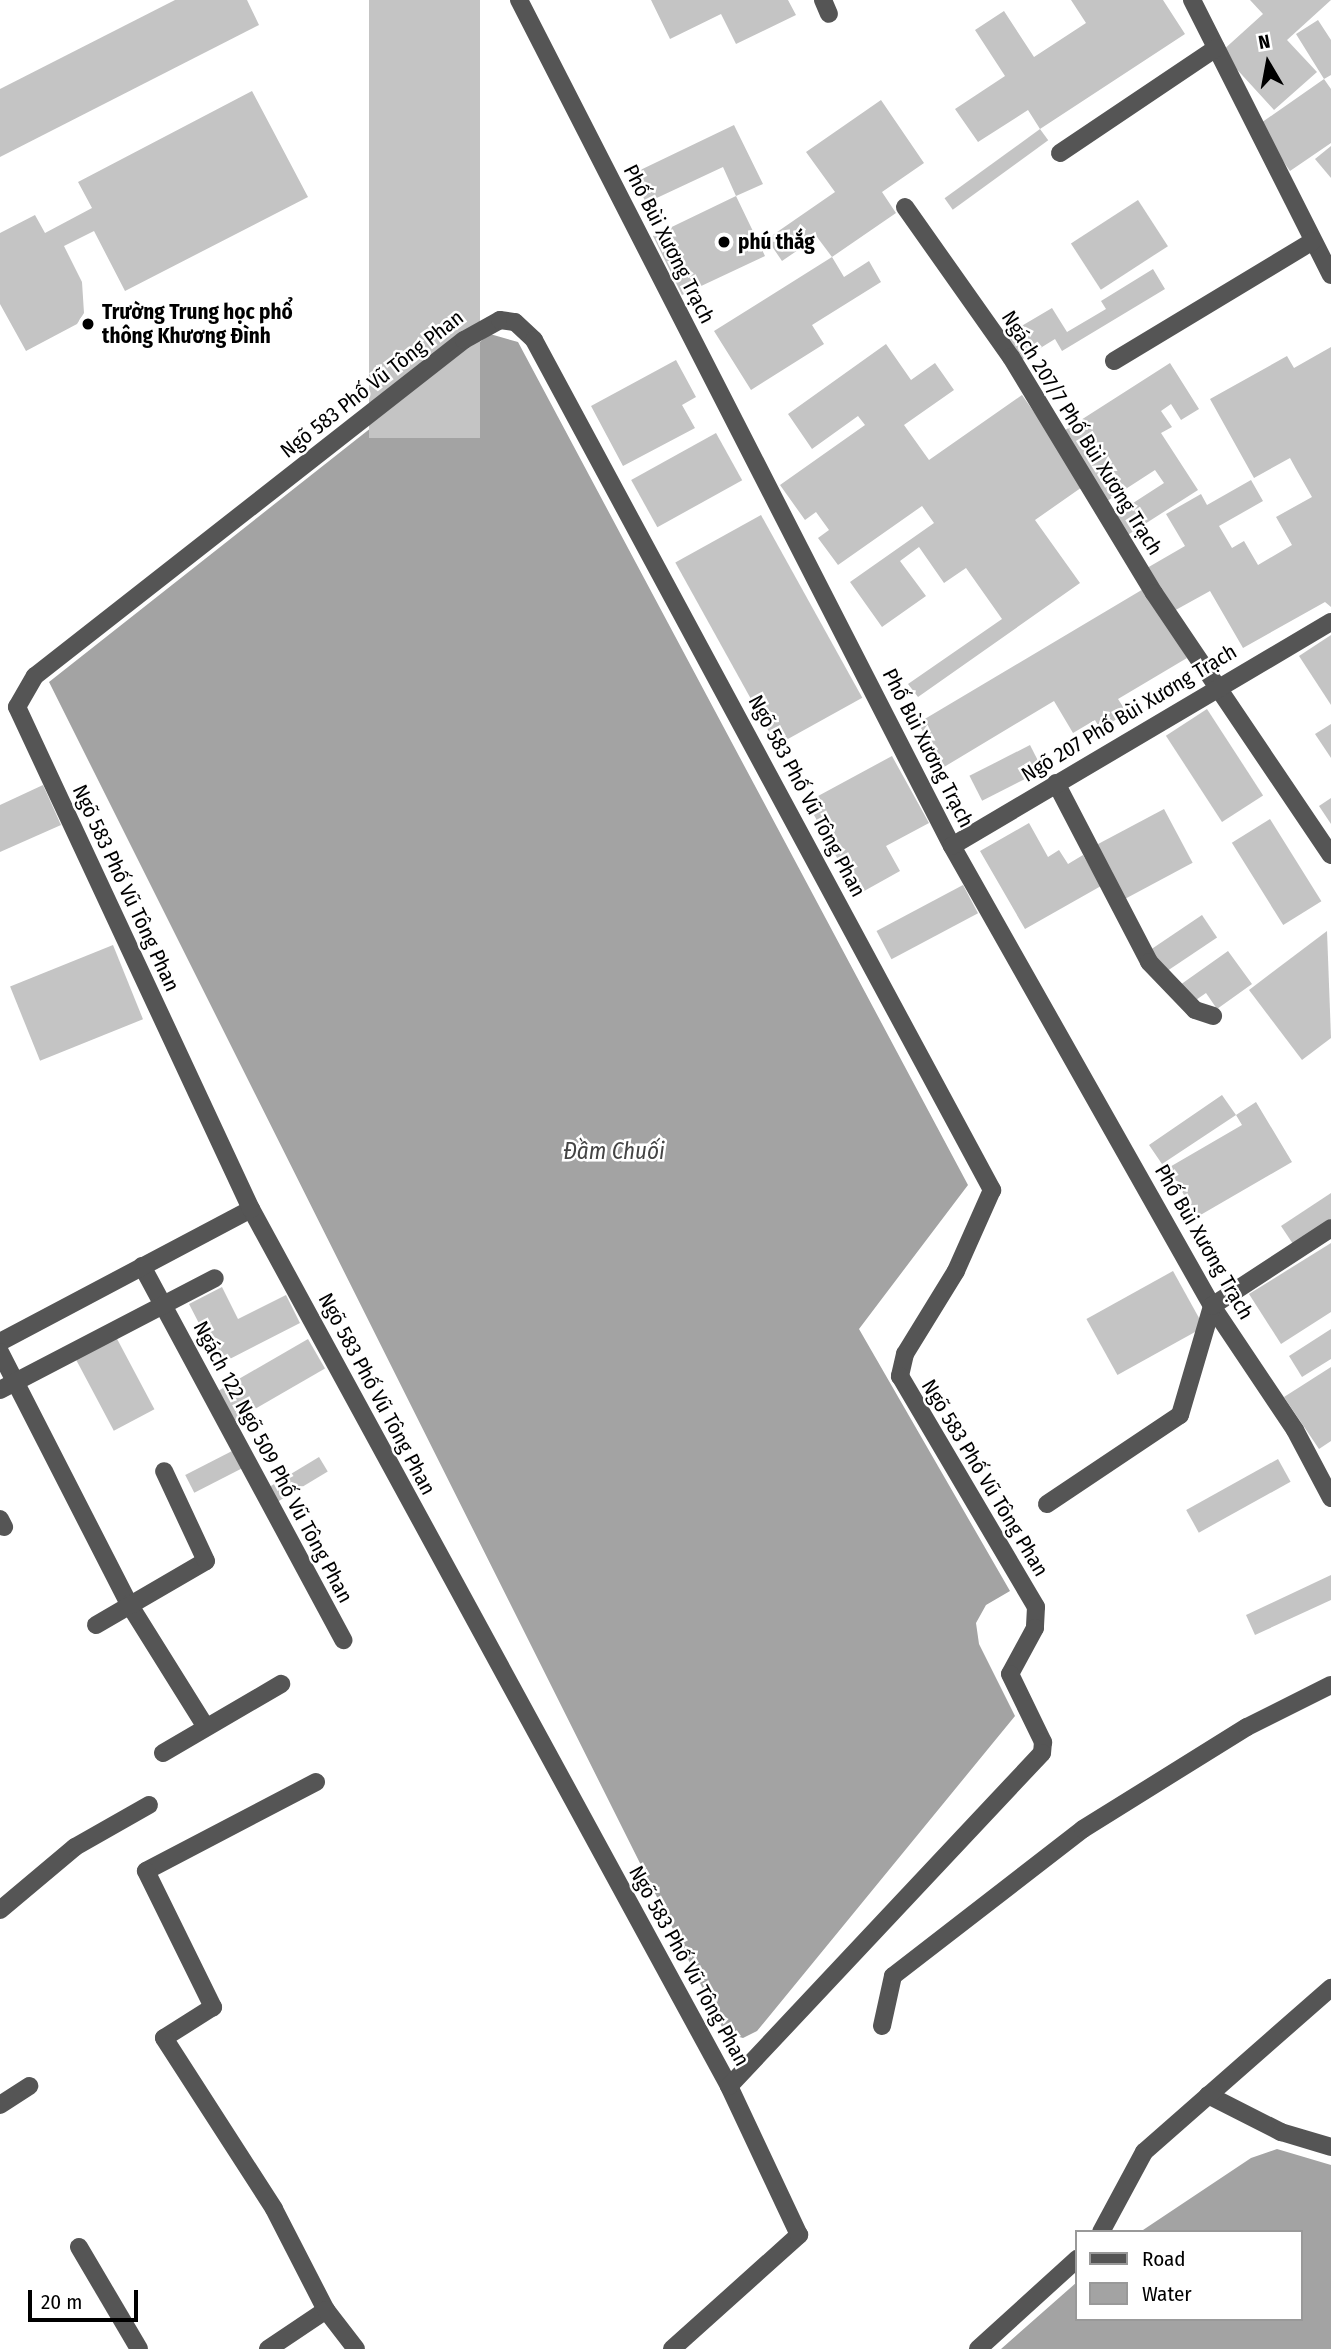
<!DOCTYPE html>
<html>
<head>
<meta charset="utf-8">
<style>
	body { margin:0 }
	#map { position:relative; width:1331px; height:2349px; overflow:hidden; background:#fff; font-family:"Fira Sans Condensed",sans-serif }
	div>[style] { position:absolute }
	.water>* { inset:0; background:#a3a3a3 }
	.building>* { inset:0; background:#c4c4c4; transform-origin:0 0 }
	.minor>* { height:18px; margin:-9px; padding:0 9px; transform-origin:9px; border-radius:9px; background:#555 }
	.dots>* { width:19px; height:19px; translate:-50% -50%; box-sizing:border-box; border:4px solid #fff; border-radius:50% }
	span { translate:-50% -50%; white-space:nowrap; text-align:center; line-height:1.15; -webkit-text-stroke:5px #fff; paint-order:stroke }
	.poi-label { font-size:21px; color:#000; font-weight:700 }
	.left { translate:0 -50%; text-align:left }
	.street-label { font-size:21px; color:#000 }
	.water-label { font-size:23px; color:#444; font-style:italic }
	.legend { position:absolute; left:1075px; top:2230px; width:228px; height:91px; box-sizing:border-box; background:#fff; border:2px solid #999; margin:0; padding:9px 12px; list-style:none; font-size:21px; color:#000 }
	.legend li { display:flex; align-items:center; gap:14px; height:35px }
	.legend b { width:35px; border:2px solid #999 }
	.north { position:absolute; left:1233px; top:28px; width:70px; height:70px; -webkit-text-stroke:5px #fff; paint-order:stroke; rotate:350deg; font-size:19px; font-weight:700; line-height:28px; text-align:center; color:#000 }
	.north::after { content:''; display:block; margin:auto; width:24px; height:32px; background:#000; clip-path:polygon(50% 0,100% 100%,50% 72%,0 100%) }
	.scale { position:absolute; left:28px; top:2290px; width:110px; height:32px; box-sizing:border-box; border:4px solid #000; border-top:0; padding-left:9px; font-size:21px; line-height:24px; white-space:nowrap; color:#000; -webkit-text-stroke:5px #fff; paint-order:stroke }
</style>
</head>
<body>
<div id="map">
	<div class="water">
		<i style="clip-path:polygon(490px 334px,518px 342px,968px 1185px,859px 1329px,1010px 1591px,986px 1605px,976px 1623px,979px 1644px,1015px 1716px,757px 2031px,743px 2038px,725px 2033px,49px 682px)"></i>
		<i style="clip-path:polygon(1277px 2149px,1331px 2165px,1331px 2349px,1001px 2349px,1077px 2282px,1077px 2319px,1301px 2319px,1301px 2232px,1140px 2232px,1251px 2158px)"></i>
	</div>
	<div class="building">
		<i style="clip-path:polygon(175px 0,247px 0,259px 25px,0 157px,0 89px)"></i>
		<i style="left:369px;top:0;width:111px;height:438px"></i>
		<i style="clip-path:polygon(651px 0,788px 0,796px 15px,736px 44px,721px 14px,670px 39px)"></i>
		<i style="clip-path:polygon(1071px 0,1163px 0,1185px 34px,1040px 129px,1028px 110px,978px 142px,955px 109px,1005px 76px,975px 30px,1004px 11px,1034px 57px,1086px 23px)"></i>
		<i style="clip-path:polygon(1250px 0,1331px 0,1287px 40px,1317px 72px,1274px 110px,1221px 52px,1263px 14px)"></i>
		<i style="clip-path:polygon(1318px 20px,1331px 40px,1331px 75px,1324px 79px,1331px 89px,1331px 143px,1290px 171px,1258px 125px,1324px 79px,1296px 34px)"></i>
		<i style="clip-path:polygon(252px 91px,308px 197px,125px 291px,94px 231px,64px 246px,82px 282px,84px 313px,77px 324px,26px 351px,0 304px,0 233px,35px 215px,45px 233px,92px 208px,78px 182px)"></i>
		<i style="clip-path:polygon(881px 100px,924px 163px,882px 192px,896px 213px,832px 257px,844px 277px,869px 261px,881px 282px,812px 325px,824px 344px,751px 390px,714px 331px,832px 257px,817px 237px,782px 261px,767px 239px,835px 192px,806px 152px)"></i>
		<i style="clip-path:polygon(734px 125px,763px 184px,736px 196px,765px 256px,682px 295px,653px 236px,736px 196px,723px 167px,646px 203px,632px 174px)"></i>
		<i style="left:1040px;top:129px;width:14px;height:118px;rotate:54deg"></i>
		<i style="clip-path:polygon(1331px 146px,1331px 178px,1315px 159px)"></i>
		<i style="left:1138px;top:200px;width:55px;height:80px;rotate:57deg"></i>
		<i style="clip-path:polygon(1153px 269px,1165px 289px,1062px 351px,1055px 339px,1021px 360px,1006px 335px,1052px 308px,1067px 332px,1106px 309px,1101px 301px)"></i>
		<i style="clip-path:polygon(886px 344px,911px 380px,935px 363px,954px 390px,904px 425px,929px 460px,1022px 395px,1085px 485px,1035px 520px,1080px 583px,918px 697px,908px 684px,1002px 619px,966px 568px,944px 583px,919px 547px,900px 561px,926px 596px,882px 627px,850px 582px,934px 523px,922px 506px,838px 565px,818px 538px,829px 530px,816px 512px,805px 520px,780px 485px,865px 425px,858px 416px,812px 449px,788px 414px)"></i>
		<i style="clip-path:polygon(1331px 347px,1331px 607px,1325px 602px,1243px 648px,1210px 591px,1172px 612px,1147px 568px,1185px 546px,1166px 514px,1201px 494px,1207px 505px,1251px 480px,1263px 501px,1219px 526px,1232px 548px,1244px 541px,1258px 565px,1292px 545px,1276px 517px,1312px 497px,1296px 469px,1290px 458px,1254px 478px,1210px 399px,1287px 356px,1294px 368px)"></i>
		<i style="clip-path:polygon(676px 360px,696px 397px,682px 405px,695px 428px,623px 466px,591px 406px)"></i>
		<i style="clip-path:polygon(1170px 363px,1199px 409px,1181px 420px,1171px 404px,1161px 411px,1172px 427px,1161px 433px,1198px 490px,1126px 536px,1113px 516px,1164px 483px,1155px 470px,1104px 503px,1059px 434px)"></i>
		<i style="left:716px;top:433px;width:54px;height:97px;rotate:61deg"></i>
		<i style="left:761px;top:515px;width:209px;height:98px;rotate:61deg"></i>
		<i style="clip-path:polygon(1145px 588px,1187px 658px,1118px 699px,1127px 713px,1100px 729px,1095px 720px,1073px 733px,1054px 701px,944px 767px,918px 723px)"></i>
		<i style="clip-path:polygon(1331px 635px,1331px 705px,1299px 656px)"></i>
		<i style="left:1207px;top:709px;width:103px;height:49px;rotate:57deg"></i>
		<i style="clip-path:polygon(1331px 724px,1331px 758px,1315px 734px)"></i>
		<i style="left:1030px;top:745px;width:28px;height:68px;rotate:63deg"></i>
		<i style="clip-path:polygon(892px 756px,929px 823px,886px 846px,900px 871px,857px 895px,807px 802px)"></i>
		<i style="clip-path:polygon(43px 785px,61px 825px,0 852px,0 805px)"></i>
		<i style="clip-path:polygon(1331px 798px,1331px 824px,1319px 806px)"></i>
		<i style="left:1164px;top:809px;width:61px;height:81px;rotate:62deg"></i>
		<i style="left:1270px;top:819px;width:97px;height:45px;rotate:58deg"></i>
		<i style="clip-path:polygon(1029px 823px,1048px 857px,1059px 850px,1068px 864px,1083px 855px,1101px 886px,1025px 929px,980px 851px)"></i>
		<i style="left:963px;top:885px;width:32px;height:98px;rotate:62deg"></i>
		<i style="left:1202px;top:915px;width:27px;height:63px;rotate:56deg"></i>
		<i style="clip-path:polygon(1327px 931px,1331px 1038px,1302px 1060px,1249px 990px)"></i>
		<i style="left:113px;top:945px;width:80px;height:111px;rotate:68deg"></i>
		<i style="clip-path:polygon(1228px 951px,1252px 984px,1217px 1009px,1206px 993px,1193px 1002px,1180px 985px)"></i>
		<i style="clip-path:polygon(1222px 1095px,1236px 1115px,1256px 1102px,1292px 1162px,1197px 1217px,1168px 1168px,1242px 1125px,1236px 1115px,1162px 1164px,1149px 1145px)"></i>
		<i style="clip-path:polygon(1331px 1193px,1331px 1224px,1295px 1247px,1281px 1226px)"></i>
		<i style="clip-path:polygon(1331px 1243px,1331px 1312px,1281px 1344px,1249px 1294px)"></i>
		<i style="left:1173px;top:1271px;width:64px;height:99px;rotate:61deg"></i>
		<i style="clip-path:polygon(222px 1287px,238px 1319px,286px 1295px,300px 1323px,220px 1364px,189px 1304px)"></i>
		<i style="clip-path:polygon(1331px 1329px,1331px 1359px,1302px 1377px,1289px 1356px)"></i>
		<i style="left:115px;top:1335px;width:84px;height:46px;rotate:62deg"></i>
		<i style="left:308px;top:1339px;width:34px;height:108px;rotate:60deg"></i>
		<i style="clip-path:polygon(1331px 1367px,1331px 1441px,1319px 1449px,1284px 1397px)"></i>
		<i style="left:236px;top:1449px;width:20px;height:57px;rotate:63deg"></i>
		<i style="left:319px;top:1457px;width:17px;height:61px;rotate:59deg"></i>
		<i style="left:1278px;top:1459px;width:26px;height:105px;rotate:61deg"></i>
		<i style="clip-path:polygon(1331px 1575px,1331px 1600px,1255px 1635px,1246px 1615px)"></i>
	</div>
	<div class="minor">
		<i style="left:519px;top:0;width:950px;rotate:62.9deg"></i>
		<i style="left:952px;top:846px;width:528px;rotate:60.52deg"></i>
		<i style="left:1212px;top:1306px;width:149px;rotate:56.2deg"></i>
		<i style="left:1295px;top:1430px;width:77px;rotate:62.1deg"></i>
		<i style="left:823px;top:0;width:15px;rotate:67deg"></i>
		<i style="left:1192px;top:0;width:308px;rotate:63.2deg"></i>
		<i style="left:1060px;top:153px;width:188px;rotate:-33.9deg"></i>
		<i style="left:905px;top:207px;width:184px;rotate:54.8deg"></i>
		<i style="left:1011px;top:357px;width:276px;rotate:58.8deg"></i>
		<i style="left:1154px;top:593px;width:316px;rotate:56deg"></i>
		<i style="left:1114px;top:361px;width:232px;rotate:-31.1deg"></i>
		<i style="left:1056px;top:783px;width:202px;rotate:62.5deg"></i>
		<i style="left:1149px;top:962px;width:66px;rotate:46.2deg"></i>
		<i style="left:1195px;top:1010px;width:19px;rotate:18deg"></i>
		<i style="left:952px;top:846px;width:440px;rotate:-30.6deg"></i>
		<i style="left:142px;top:1266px;width:425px;rotate:61.7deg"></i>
		<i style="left:0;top:1342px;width:284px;rotate:-27.9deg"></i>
		<i style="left:0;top:1352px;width:283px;rotate:62.9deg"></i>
		<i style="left:129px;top:1604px;width:145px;rotate:58deg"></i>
		<i style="left:0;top:1390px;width:242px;rotate:-27.5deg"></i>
		<i style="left:1047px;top:1504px;width:160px;rotate:-33.8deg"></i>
		<i style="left:1180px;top:1415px;width:114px;rotate:-73.6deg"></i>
		<i style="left:1212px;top:1306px;width:142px;rotate:-33.2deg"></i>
		<i style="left:0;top:1519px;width:9px;rotate:63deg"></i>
		<i style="left:96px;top:1625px;width:127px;rotate:-30.2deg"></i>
		<i style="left:206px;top:1561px;width:99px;rotate:-115deg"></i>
		<i style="left:163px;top:1753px;width:137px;rotate:-30.3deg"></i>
		<i style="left:316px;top:1782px;width:192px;rotate:152.4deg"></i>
		<i style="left:146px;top:1871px;width:152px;rotate:63.8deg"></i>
		<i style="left:213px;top:2007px;width:58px;rotate:147.7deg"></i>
		<i style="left:164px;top:2038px;width:203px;rotate:57.2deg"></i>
		<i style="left:274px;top:2209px;width:114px;rotate:62.8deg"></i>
		<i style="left:0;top:1910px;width:98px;rotate:-40deg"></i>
		<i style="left:75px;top:1847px;width:85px;rotate:-29.6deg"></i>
		<i style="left:882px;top:2026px;width:51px;rotate:-77.6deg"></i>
		<i style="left:893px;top:1976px;width:240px;rotate:-37.7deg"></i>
		<i style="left:1083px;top:1829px;width:193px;rotate:-31.9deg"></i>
		<i style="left:1247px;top:1727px;width:94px;rotate:-26.6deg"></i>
		<i style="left:1208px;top:2095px;width:82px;rotate:26.9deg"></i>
		<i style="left:1281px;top:2132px;width:52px;rotate:16.7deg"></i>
		<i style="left:0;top:2105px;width:35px;rotate:-33deg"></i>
		<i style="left:1101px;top:2232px;width:91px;rotate:-61.7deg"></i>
		<i style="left:1144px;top:2152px;width:249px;rotate:-41.3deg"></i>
		<i style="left:79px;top:2247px;width:118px;rotate:59.5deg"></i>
		<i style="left:268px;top:2349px;width:70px;rotate:-33.9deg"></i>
		<i style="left:326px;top:2310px;width:49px;rotate:52.4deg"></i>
		<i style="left:672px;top:2349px;width:171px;rotate:-41.9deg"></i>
		<i style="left:799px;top:2235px;width:165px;rotate:-115.2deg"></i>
		<i style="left:729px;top:2086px;width:999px;rotate:-118.59deg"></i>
		<i style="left:251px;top:1209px;width:554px;rotate:-114.99deg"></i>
		<i style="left:17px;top:707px;width:36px;rotate:-60deg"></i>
		<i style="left:35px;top:676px;width:545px;rotate:-38.07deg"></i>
		<i style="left:464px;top:340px;width:41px;rotate:-29.1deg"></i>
		<i style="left:500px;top:320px;width:15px;rotate:8deg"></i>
		<i style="left:515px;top:322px;width:26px;rotate:43deg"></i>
		<i style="left:534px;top:340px;width:966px;rotate:61.68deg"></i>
		<i style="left:992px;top:1190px;width:89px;rotate:114deg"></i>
		<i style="left:956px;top:1271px;width:97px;rotate:121.6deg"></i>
		<i style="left:905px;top:1354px;width:23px;rotate:103deg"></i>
		<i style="left:900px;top:1376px;width:268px;rotate:59.5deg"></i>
		<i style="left:1036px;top:1607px;width:21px;rotate:93deg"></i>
		<i style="left:1035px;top:1628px;width:52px;rotate:118.5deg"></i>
		<i style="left:1010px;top:1674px;width:76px;rotate:64.1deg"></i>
		<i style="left:1043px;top:1742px;width:11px;rotate:95deg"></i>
		<i style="left:1042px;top:1753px;width:457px;rotate:133.2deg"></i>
		<i style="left:978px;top:2349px;width:134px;rotate:-42.3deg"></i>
	</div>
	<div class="dots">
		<i style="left:724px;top:242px;background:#000"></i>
		<i style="left:88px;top:324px;background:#000"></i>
	</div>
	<div class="poi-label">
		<span class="left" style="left:738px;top:242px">phú thắg</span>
		<span class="left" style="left:102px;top:324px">Trường Trung học phổ<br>thông Khương Đình</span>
	</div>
	<div class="street-label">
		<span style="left:669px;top:244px;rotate:63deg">Phố Bùi Xương Trạch</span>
		<span style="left:372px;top:384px;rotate:-38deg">Ngõ 583 Phố Vũ Tông Phan</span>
		<span style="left:1082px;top:433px;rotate:58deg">Ngách 207/7 Phố Bùi Xương Trạch</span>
		<span style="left:1129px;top:713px;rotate:-31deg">Ngõ 207 Phố Bùi Xương Trạch</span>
		<span style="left:928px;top:748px;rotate:63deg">Phố Bùi Xương Trạch</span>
		<span style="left:807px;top:796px;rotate:62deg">Ngõ 583 Phố Vũ Tông Phan</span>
		<span style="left:126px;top:888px;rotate:65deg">Ngõ 583 Phố Vũ Tông Phan</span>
		<span style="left:1204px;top:1242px;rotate:60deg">Phố Bùi Xương Trạch</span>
		<span style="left:377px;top:1394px;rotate:62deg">Ngõ 583 Phố Vũ Tông Phan</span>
		<span style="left:273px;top:1462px;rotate:62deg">Ngách 122 Ngõ 509 Phố Vũ Tông Phan</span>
		<span style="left:985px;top:1478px;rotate:59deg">Ngõ 583 Phố Vũ Tông Phan</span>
		<span style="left:689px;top:1966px;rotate:61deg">Ngõ 583 Phố Vũ Tông Phan</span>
	</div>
	<div class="water-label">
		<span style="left:614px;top:1151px">Đầm Chuối</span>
	</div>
	<ul class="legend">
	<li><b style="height:9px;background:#555"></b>Road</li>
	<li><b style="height:19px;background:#a3a3a3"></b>Water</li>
	</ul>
	<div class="north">N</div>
	<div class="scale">20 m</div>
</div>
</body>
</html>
